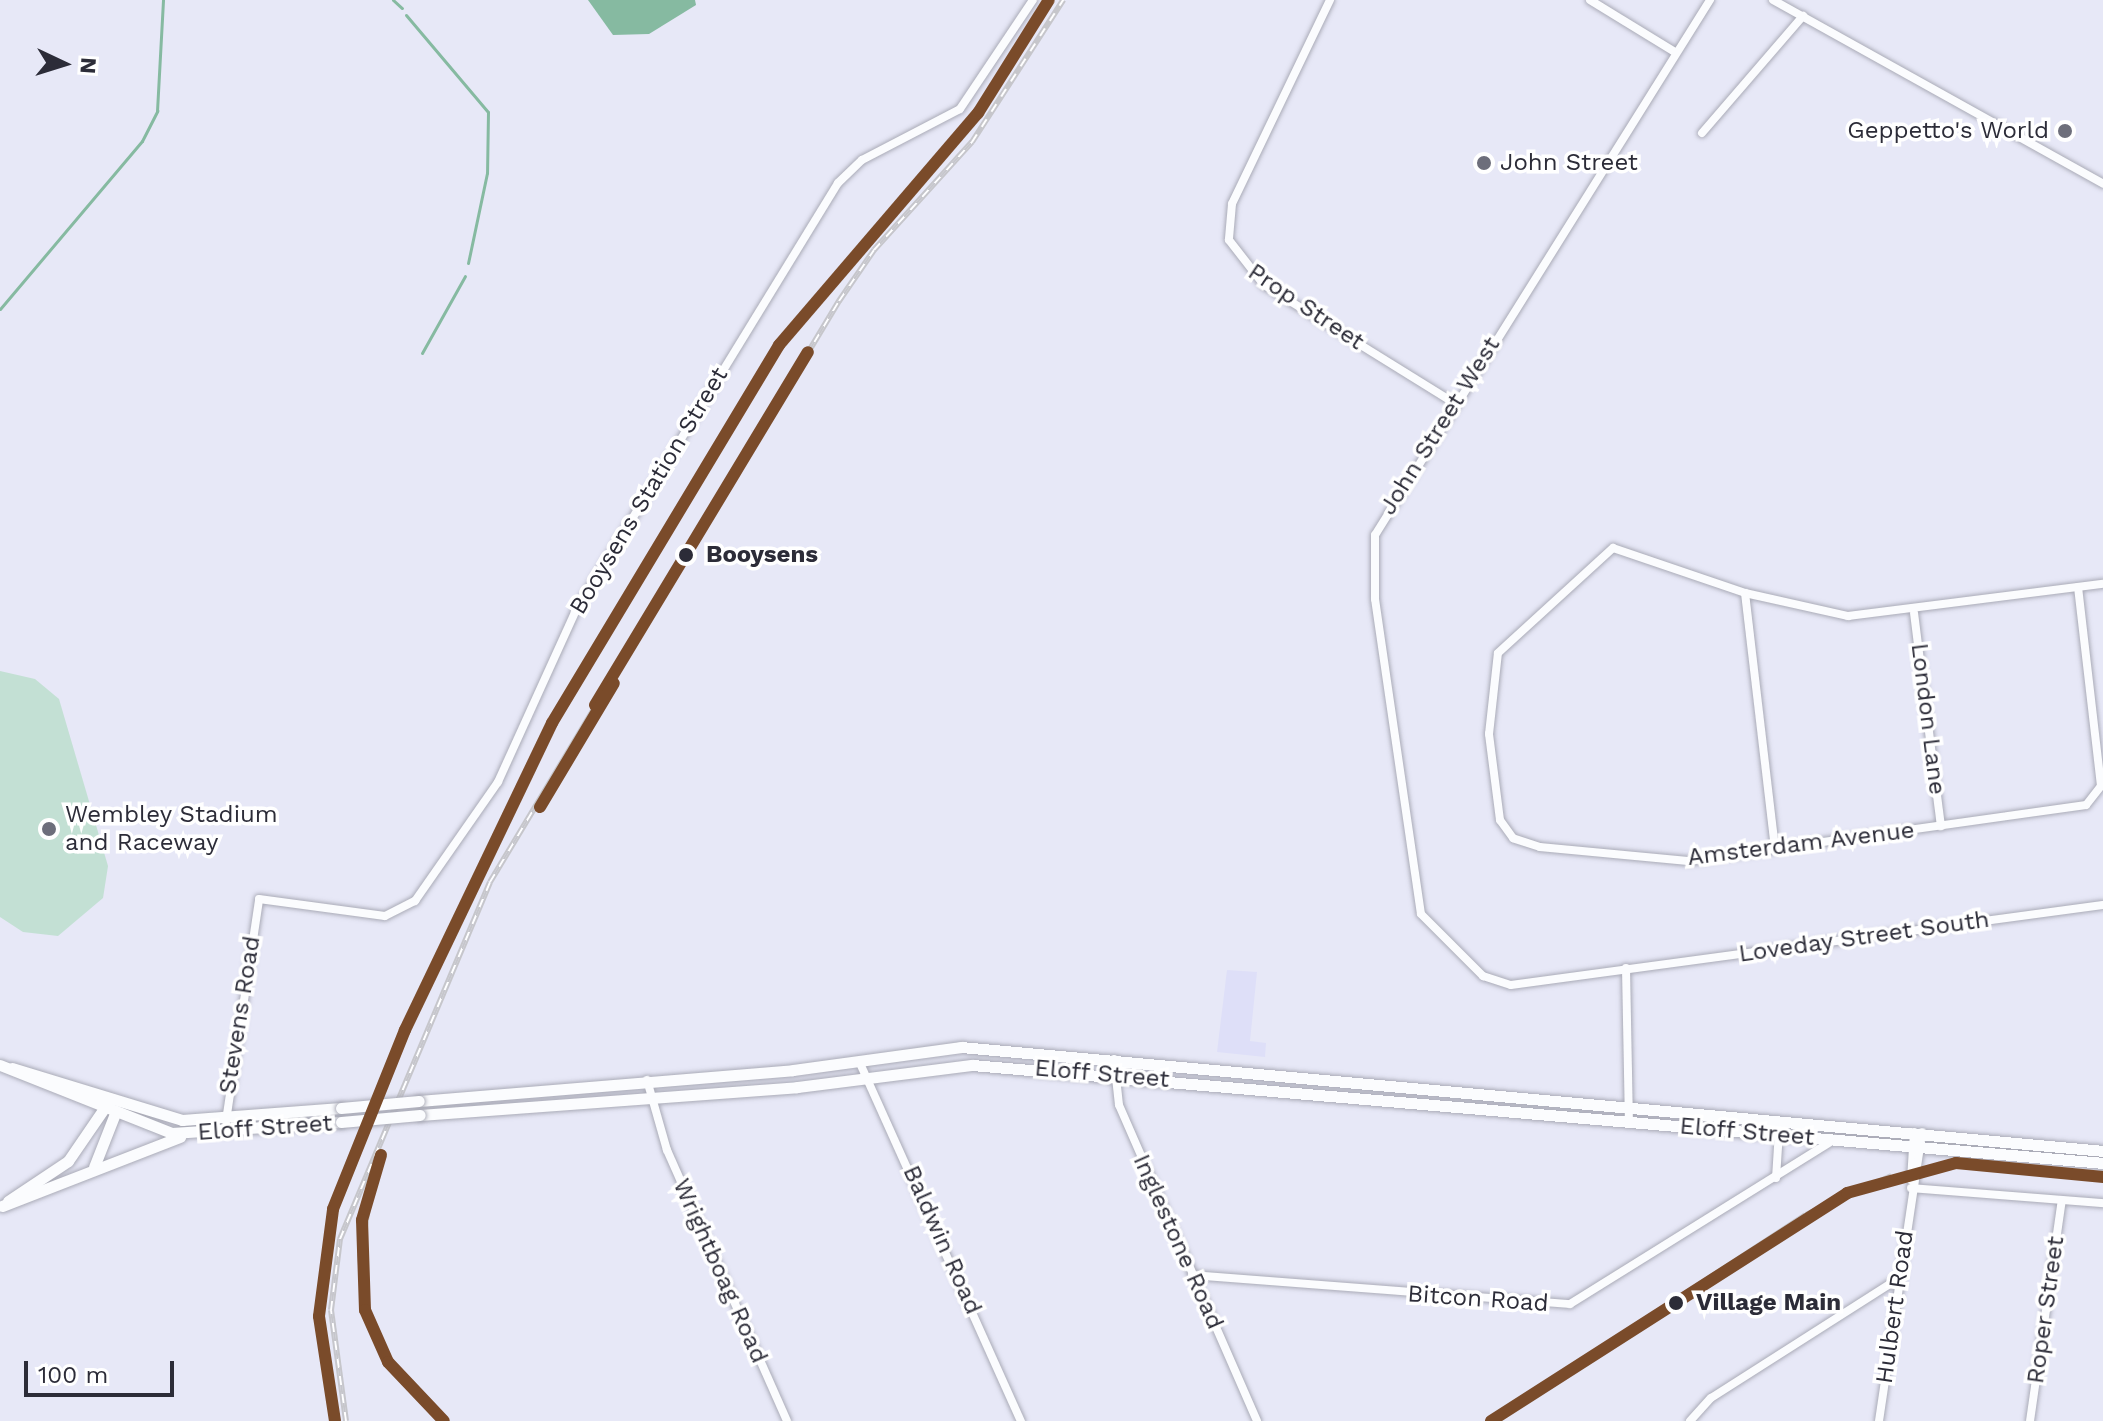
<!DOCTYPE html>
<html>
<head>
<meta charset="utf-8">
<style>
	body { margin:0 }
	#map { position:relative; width:2103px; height:1421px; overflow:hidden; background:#e7e8f7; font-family:"Work Sans",sans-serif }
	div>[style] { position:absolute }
	.built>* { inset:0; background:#dedff8 }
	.green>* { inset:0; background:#c3e0d4 }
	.water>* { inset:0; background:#86baa1 }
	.stream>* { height:3px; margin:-1.5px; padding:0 1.5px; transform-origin:1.5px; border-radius:1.5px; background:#86baa1 }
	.roads { filter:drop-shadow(0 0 2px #aaabb7) drop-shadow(0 0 2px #aaabb7) }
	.street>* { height:8px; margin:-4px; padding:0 4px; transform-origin:4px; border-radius:4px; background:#fbfcfe }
	.secondary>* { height:11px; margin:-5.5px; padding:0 5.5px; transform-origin:5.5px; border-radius:5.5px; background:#fbfcfe }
	.rail>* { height:6px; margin-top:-3px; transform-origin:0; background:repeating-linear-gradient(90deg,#fff 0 9px,#c6c6cb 0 18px); box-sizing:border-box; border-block:2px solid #c6c6cb }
	.bridges { filter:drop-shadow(0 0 2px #aaabb7) drop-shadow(0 0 2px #aaabb7) }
	.secondary-bridge>* { height:11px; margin:-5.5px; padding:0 5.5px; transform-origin:5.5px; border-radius:5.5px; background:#fbfcfe }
	.rail-1>* { height:12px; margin:-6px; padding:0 6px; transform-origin:6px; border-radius:6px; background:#7a4b2a }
	.dots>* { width:22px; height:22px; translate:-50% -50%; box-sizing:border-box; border:4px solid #fff; border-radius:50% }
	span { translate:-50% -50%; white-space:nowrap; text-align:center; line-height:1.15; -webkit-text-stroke:7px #fff; paint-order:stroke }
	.poi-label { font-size:24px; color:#2c2c38 }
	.right { translate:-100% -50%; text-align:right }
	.left { translate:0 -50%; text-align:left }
	.street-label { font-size:24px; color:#2c2c38 }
	.stop-label { font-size:24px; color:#2c2c38; font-weight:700 }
	.north { position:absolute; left:24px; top:24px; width:80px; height:80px; -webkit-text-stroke:6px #fff; paint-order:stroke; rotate:94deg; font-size:22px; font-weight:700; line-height:32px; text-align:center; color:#2c2c38 }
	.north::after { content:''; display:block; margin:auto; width:28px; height:36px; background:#2c2c38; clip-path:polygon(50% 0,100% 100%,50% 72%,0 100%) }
	.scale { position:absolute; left:24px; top:1361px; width:150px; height:36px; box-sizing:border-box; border:4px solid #2c2c38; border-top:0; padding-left:10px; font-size:24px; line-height:28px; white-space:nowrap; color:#2c2c38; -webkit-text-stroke:6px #fff; paint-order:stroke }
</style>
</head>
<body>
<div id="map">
	<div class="built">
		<i style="clip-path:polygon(1227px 970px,1257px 972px,1250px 1041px,1266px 1043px,1265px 1057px,1217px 1052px)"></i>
	</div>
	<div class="green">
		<i style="clip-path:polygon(0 671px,35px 679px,59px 699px,108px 866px,103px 898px,58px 936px,23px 932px,0 917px)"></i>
	</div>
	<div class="water">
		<i style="clip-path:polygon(588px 0,695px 0,696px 5px,649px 34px,613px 35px)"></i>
	</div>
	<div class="stream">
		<i style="left:393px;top:0;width:12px;rotate:42deg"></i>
		<i style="left:406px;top:15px;width:127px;rotate:49.8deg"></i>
		<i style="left:488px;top:112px;width:61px;rotate:90.9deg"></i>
		<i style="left:487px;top:173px;width:92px;rotate:101.9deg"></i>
		<i style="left:0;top:309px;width:220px;rotate:-49.8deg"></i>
		<i style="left:142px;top:141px;width:34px;rotate:-63deg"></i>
		<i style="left:157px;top:111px;width:111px;rotate:-86.9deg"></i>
		<i style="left:422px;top:353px;width:88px;rotate:-60.8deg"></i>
	</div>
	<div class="roads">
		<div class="street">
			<i style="left:1330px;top:0;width:226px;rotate:115.7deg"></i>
			<i style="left:1232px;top:204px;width:36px;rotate:95deg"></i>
			<i style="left:1229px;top:240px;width:57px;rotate:52.1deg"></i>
			<i style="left:1264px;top:285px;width:222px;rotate:31.8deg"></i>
			<i style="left:1590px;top:0;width:100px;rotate:31.5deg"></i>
			<i style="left:1710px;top:0;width:631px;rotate:122.05deg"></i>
			<i style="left:1375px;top:535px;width:64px;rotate:90deg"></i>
			<i style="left:1375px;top:599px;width:318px;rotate:81.7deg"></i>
			<i style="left:1421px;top:914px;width:88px;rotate:45deg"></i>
			<i style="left:1483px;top:976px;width:29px;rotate:18deg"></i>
			<i style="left:1511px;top:985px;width:597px;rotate:-7.7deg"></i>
			<i style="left:1773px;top:0;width:378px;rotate:29.1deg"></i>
			<i style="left:1702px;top:133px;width:155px;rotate:-49.2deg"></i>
			<i style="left:2078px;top:587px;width:200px;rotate:83.4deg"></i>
			<i style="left:2101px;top:786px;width:24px;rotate:128deg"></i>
			<i style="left:2086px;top:805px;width:402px;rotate:172deg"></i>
			<i style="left:1688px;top:861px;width:149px;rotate:-174.6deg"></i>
			<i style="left:1540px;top:847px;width:28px;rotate:-162deg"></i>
			<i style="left:1513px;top:838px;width:22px;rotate:-126deg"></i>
			<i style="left:1500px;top:820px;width:87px;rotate:-97.3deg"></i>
			<i style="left:1489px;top:734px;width:81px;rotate:-83.7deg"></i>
			<i style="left:1498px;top:653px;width:156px;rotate:-42.4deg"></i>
			<i style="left:1613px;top:548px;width:139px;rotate:18.8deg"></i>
			<i style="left:1745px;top:593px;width:106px;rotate:12.6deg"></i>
			<i style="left:1848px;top:616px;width:257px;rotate:-7.2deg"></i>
			<i style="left:1745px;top:593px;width:258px;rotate:83.3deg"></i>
			<i style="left:1914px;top:613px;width:215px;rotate:82.8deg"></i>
			<i style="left:1626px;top:968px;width:152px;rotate:88.9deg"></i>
			<i style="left:1114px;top:1059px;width:46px;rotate:83.8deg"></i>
			<i style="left:1119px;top:1105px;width:345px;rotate:66.4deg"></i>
			<i style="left:859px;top:1061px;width:395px;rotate:65.8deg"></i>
			<i style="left:647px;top:1080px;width:73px;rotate:74.1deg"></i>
			<i style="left:667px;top:1150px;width:296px;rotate:66.1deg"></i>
			<i style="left:226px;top:1121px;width:224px;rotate:-81.5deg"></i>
			<i style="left:259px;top:899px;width:127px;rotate:7.7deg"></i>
			<i style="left:385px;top:916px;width:34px;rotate:-27deg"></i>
			<i style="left:415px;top:901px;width:145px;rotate:-55.1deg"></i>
			<i style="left:498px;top:782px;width:187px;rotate:-65.6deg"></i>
			<i style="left:575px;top:612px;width:503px;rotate:-58.49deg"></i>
			<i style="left:838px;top:183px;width:33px;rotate:-44deg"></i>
			<i style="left:862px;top:160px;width:110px;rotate:-27.5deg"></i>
			<i style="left:960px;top:109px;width:131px;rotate:-56.2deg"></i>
			<i style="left:1776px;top:1178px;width:47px;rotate:-86.3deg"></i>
			<i style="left:1911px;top:1180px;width:48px;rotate:-86.4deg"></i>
			<i style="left:1911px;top:1188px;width:193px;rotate:4.5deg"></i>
			<i style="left:1192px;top:1275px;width:379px;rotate:4.4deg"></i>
			<i style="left:1570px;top:1304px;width:312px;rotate:-31.9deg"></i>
			<i style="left:1690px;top:1421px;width:31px;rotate:-48deg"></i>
			<i style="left:1711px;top:1398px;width:222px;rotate:-32.5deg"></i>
			<i style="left:1879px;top:1421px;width:292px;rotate:-81.5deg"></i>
			<i style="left:2030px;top:1421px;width:223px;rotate:-81.8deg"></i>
		</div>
		<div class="secondary">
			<i style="left:0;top:1065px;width:185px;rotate:21.6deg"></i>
			<i style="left:172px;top:1133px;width:169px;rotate:-3.7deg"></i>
			<i style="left:12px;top:1068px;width:178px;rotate:17deg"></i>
			<i style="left:182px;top:1120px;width:159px;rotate:-4.3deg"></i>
			<i style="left:419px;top:1101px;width:375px;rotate:-4.7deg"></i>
			<i style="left:793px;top:1070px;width:170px;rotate:-7.8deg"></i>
			<i style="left:961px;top:1047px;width:1147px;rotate:5.2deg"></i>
			<i style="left:420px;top:1115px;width:378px;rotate:-4.2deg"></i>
			<i style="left:797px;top:1087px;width:176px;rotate:-7.2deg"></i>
			<i style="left:972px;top:1065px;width:1135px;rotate:4.95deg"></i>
			<i style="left:94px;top:1167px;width:60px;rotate:-68.6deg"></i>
			<i style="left:8px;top:1201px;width:72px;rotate:-33.7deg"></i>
			<i style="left:68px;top:1161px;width:65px;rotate:-55.6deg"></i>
			<i style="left:2px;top:1206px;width:191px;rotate:-21.2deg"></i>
		</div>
	</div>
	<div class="rail">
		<i style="left:374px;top:1174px;width:81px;rotate:99.9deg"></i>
		<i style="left:360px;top:1254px;width:56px;rotate:84.9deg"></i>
		<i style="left:365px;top:1310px;width:57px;rotate:66.1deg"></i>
		<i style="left:388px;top:1362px;width:81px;rotate:46.5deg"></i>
		<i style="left:346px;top:1421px;width:112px;rotate:-97.7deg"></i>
		<i style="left:331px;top:1310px;width:72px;rotate:-82.8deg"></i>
		<i style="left:340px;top:1239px;width:387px;rotate:-67.2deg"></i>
		<i style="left:490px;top:882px;width:678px;rotate:-59.01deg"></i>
		<i style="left:839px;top:301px;width:62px;rotate:-55.5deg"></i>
		<i style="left:874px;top:250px;width:146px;rotate:-47.8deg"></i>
		<i style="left:972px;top:142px;width:169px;rotate:-57.3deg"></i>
		<i style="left:1491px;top:1421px;width:376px;rotate:-33.2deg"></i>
		<i style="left:1806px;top:1215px;width:94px;rotate:-24.6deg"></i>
	</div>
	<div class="bridges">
		<div class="secondary-bridge">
			<i style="left:341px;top:1108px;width:78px;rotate:-5.1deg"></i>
			<i style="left:341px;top:1122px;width:79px;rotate:-5.1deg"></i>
		</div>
	</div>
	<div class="rail-1">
		<i style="left:595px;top:705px;width:412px;rotate:-58.9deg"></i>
		<i style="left:540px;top:807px;width:144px;rotate:-59.2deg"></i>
		<i style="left:381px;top:1155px;width:68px;rotate:106.3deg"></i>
		<i style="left:362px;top:1220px;width:90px;rotate:88.1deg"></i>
		<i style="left:365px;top:1310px;width:57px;rotate:66.1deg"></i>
		<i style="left:388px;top:1362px;width:81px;rotate:46.5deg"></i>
		<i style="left:335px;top:1421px;width:106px;rotate:-98.7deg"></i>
		<i style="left:319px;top:1316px;width:108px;rotate:-82.5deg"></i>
		<i style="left:333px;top:1209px;width:193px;rotate:-68.1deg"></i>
		<i style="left:405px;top:1030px;width:340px;rotate:-64.4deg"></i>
		<i style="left:552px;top:723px;width:441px;rotate:-59deg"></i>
		<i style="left:779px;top:345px;width:306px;rotate:-49.4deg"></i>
		<i style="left:978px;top:113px;width:133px;rotate:-57.9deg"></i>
		<i style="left:1491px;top:1421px;width:423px;rotate:-32.6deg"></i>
		<i style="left:1847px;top:1193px;width:113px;rotate:-15.4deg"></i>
		<i style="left:1956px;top:1163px;width:148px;rotate:5.4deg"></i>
	</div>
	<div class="dots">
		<i style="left:2065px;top:131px;background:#6d6e7b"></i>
		<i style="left:1484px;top:163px;background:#6d6e7b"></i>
		<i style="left:686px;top:555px;background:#2c2c38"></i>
		<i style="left:49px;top:829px;background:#6d6e7b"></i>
		<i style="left:1676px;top:1303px;background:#2c2c38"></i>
	</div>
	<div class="poi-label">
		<span class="right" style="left:2049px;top:131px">Geppetto's World</span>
		<span class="left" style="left:1500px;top:163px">John Street</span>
		<span class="left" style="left:65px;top:829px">Wembley Stadium<br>and Raceway</span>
	</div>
	<div class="street-label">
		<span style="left:1306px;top:307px;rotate:34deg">Prop Street</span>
		<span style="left:1440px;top:426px;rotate:-58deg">John Street West</span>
		<span style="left:649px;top:491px;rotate:-59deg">Booysens Station Street</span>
		<span style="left:1928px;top:719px;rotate:83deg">London Lane</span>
		<span style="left:1801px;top:844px;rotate:-7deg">Amsterdam Avenue</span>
		<span style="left:1864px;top:937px;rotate:-8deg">Loveday Street South</span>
		<span style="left:240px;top:1015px;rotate:-81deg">Stevens Road</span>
		<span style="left:1102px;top:1074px;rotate:5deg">Eloff Street</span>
		<span style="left:265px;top:1128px;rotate:-4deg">Eloff Street</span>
		<span style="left:1747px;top:1132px;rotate:5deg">Eloff Street</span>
		<span style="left:942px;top:1240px;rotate:66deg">Baldwin Road</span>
		<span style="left:1178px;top:1242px;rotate:66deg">Inglestone Road</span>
		<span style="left:720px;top:1271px;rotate:66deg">Wrightboag Road</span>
		<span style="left:1478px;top:1299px;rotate:4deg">Bitcon Road</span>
		<span style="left:1895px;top:1307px;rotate:-82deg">Hulbert Road</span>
		<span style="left:2046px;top:1310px;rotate:-82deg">Roper Street</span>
	</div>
	<div class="stop-label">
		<span class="left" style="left:706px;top:555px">Booysens</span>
		<span class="left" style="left:1696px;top:1303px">Village Main</span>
	</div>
	<div class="north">N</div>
	<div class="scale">100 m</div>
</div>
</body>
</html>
